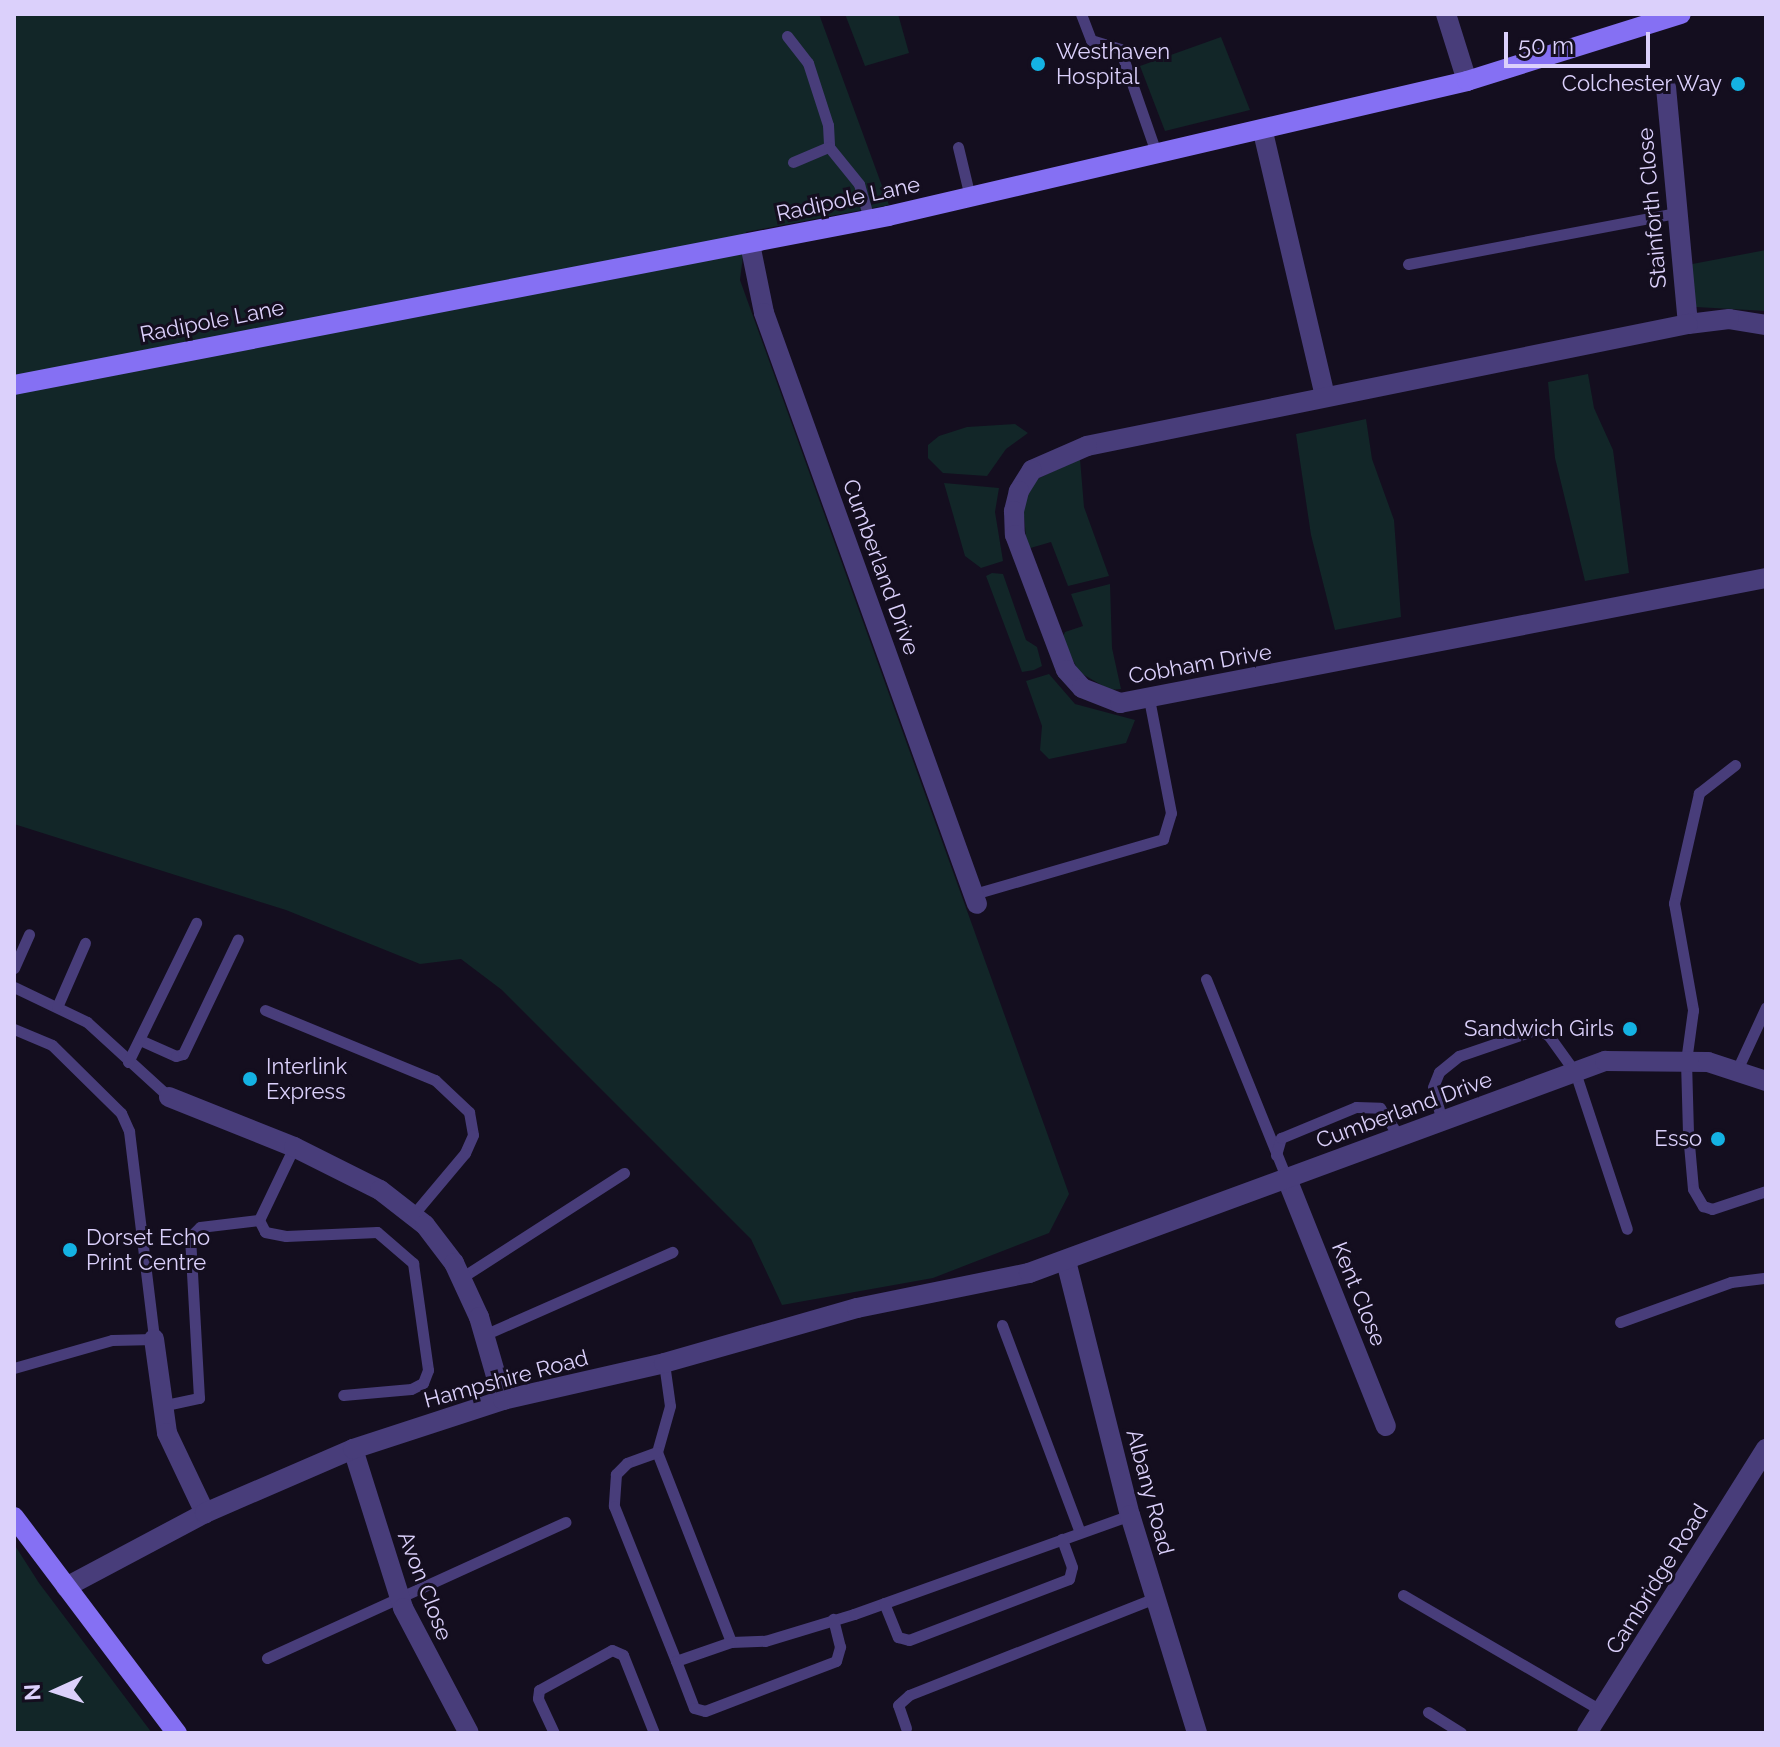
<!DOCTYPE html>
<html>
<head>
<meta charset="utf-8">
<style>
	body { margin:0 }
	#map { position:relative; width:1780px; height:1747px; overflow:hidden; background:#140e1f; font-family:Raleway,sans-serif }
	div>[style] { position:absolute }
	.green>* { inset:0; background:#122628 }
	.service>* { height:11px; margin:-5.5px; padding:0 5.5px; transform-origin:5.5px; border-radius:5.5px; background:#483d7a }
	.minor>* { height:20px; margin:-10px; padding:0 10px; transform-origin:10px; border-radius:10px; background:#483d7a }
	.secondary>* { height:20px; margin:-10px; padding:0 10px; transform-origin:10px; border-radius:10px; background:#8570f3 }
	.dots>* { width:22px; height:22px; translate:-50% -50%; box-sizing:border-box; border:4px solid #140e1f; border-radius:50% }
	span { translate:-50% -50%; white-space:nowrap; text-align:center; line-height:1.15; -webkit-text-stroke:6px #140e1f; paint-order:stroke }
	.poi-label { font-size:22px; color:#dbd0fb }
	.left { translate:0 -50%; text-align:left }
	.right { translate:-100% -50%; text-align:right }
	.street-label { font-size:22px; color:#dbd0fb }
	.frame { position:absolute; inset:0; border:16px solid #dbd0fb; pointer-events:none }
	.north { position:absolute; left:16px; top:1651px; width:80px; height:80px; -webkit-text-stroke:6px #140e1f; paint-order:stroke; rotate:267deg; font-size:22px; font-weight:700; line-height:32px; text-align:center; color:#dbd0fb }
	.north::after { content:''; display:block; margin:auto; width:28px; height:36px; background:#dbd0fb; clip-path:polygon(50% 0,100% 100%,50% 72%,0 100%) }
	.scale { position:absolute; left:1504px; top:32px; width:146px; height:36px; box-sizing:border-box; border:4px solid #dbd0fb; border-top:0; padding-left:10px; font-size:24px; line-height:28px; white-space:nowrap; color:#dbd0fb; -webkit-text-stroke:6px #140e1f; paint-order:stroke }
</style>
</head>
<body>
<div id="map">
	<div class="green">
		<i style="clip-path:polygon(14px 14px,819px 14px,889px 205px,746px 232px,740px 280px,1069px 1194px,1049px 1233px,933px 1278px,782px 1305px,751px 1239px,502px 990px,461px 959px,420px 964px,286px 910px,14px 824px)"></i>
		<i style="clip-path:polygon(845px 14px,898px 14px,909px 53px,865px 66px)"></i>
		<i style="clip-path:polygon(1221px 37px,1250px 110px,1165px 131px,1140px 66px)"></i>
		<i style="clip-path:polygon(1766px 250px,1766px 311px,1696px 307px,1687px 265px)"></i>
		<i style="clip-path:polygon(1588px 374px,1594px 408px,1613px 450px,1629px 573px,1585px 581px,1555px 458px,1548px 382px)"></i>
		<i style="clip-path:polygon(1366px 419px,1372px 459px,1394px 520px,1401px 617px,1335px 630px,1311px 535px,1296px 434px)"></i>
		<i style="clip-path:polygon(1015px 424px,1028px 433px,1006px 449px,987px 476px,943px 473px,928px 458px,928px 445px,939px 436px,967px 427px)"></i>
		<i style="clip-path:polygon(1080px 459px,1084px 507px,1109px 576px,1068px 586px,1051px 542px,1027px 549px,1023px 504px,1037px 479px)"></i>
		<i style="clip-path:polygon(944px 483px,999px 488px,995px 512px,1003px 561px,981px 568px,965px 556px)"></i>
		<i style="clip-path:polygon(992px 573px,1003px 574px,1026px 640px,1037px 647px,1042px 666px,1034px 670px,1022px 672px,986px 576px)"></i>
		<i style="clip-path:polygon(1110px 584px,1112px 648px,1121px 689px,1110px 690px,1079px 672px,1062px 639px,1065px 632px,1083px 626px,1071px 594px)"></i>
		<i style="clip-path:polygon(1049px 674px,1075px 704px,1135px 720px,1126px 743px,1049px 759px,1040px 750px,1042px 726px,1026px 681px)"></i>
		<i style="clip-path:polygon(14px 1544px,39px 1583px,152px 1733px,14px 1733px)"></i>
	</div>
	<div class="service">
		<i style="left:1081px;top:14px;width:28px;rotate:69deg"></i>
		<i style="left:1091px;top:40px;width:30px;rotate:17deg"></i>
		<i style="left:1120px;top:49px;width:112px;rotate:70.8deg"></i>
		<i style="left:787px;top:36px;width:34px;rotate:52deg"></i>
		<i style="left:808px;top:63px;width:65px;rotate:72.1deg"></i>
		<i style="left:828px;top:125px;width:22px;rotate:87deg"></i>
		<i style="left:958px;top:147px;width:51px;rotate:76.5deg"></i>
		<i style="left:793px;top:162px;width:39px;rotate:-23deg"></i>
		<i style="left:829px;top:147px;width:48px;rotate:51deg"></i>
		<i style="left:859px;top:184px;width:37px;rotate:74deg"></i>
		<i style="left:1408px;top:264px;width:272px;rotate:-10.8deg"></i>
		<i style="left:1735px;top:765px;width:46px;rotate:142.1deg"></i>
		<i style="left:1699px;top:793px;width:113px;rotate:102.8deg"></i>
		<i style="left:1674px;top:903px;width:109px;rotate:79.9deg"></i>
		<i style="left:1693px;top:1010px;width:51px;rotate:97.8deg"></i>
		<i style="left:1686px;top:1061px;width:72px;rotate:88.4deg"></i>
		<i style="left:1688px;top:1133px;width:56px;rotate:84.9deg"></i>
		<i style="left:1693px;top:1189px;width:20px;rotate:60deg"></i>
		<i style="left:1703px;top:1206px;width:9px;rotate:18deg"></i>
		<i style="left:1712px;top:1209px;width:57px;rotate:-18.4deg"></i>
		<i style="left:974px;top:894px;width:197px;rotate:-16.2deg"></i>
		<i style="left:1163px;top:839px;width:27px;rotate:-73deg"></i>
		<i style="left:1171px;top:813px;width:116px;rotate:-100.9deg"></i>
		<i style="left:14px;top:968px;width:37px;rotate:-66deg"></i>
		<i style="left:1206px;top:979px;width:216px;rotate:68deg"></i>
		<i style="left:14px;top:987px;width:81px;rotate:25.6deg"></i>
		<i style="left:87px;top:1022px;width:111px;rotate:42.4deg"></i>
		<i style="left:57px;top:1007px;width:70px;rotate:-66.4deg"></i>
		<i style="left:265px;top:1010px;width:184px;rotate:22.4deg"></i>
		<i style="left:435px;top:1080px;width:47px;rotate:43.3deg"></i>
		<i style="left:469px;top:1112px;width:23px;rotate:80deg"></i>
		<i style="left:473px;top:1135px;width:20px;rotate:114deg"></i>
		<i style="left:465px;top:1153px;width:81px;rotate:130deg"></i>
		<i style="left:14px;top:1029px;width:41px;rotate:22.8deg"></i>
		<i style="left:52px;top:1045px;width:97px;rotate:44.6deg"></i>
		<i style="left:121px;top:1113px;width:20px;rotate:66deg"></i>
		<i style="left:129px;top:1131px;width:209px;rotate:83.1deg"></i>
		<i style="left:154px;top:1339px;width:42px;rotate:178.6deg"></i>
		<i style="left:112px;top:1340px;width:102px;rotate:164.1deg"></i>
		<i style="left:140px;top:1040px;width:39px;rotate:24deg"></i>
		<i style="left:176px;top:1056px;width:7px;rotate:-16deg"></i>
		<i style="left:183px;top:1054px;width:127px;rotate:-64.4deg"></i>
		<i style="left:128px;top:1062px;width:155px;rotate:-63.9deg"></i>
		<i style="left:1737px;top:1070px;width:69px;rotate:-65.3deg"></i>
		<i style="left:1442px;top:1122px;width:36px;rotate:-104deg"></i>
		<i style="left:1433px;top:1087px;width:16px;rotate:-68deg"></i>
		<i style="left:1439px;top:1072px;width:26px;rotate:-39deg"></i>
		<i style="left:1459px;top:1056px;width:83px;rotate:-18.9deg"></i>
		<i style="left:1538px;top:1029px;width:13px;rotate:32deg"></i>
		<i style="left:1549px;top:1036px;width:44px;rotate:54.2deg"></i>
		<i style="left:1575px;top:1072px;width:165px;rotate:71.7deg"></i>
		<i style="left:1276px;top:1155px;width:18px;rotate:-74deg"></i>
		<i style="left:1281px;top:1138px;width:81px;rotate:-22.5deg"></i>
		<i style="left:1356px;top:1107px;width:24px;rotate:2deg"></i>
		<i style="left:1380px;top:1108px;width:36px;rotate:56deg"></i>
		<i style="left:259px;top:1220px;width:13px;rotate:63deg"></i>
		<i style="left:265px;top:1232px;width:21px;rotate:11deg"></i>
		<i style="left:286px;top:1236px;width:91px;rotate:-2.5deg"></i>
		<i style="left:377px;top:1232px;width:48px;rotate:40.7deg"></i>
		<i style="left:413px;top:1263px;width:108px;rotate:82deg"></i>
		<i style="left:428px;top:1370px;width:14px;rotate:111deg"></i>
		<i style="left:423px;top:1383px;width:13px;rotate:153deg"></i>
		<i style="left:411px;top:1389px;width:68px;rotate:175deg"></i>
		<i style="left:461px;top:1278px;width:194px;rotate:-32.8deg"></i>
		<i style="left:1620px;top:1322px;width:118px;rotate:-19.8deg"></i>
		<i style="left:1731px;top:1282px;width:35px;rotate:-7deg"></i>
		<i style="left:1002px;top:1325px;width:221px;rotate:69.4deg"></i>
		<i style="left:484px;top:1335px;width:206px;rotate:-23.8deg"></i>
		<i style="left:664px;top:1363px;width:43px;rotate:82.1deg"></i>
		<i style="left:670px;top:1406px;width:48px;rotate:105.8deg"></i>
		<i style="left:657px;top:1452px;width:204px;rotate:68.7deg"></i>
		<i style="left:731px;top:1642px;width:34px;rotate:-2deg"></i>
		<i style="left:765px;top:1641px;width:93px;rotate:-16.9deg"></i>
		<i style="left:854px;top:1614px;width:293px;rotate:-19.7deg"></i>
		<i style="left:161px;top:1406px;width:39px;rotate:-12deg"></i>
		<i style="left:199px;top:1398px;width:161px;rotate:-93.2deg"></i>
		<i style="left:190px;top:1237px;width:14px;rotate:-45deg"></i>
		<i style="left:200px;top:1227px;width:59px;rotate:-6.8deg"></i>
		<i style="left:259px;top:1220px;width:81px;rotate:-64.4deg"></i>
		<i style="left:657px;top:1452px;width:32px;rotate:160deg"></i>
		<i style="left:627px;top:1463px;width:16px;rotate:135deg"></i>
		<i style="left:616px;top:1474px;width:32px;rotate:94deg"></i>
		<i style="left:614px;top:1506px;width:167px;rotate:68.2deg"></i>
		<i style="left:676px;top:1661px;width:58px;rotate:-19.1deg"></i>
		<i style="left:1403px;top:1595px;width:230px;rotate:30.2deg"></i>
		<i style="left:884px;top:1603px;width:37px;rotate:68deg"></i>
		<i style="left:898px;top:1637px;width:11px;rotate:15deg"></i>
		<i style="left:909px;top:1640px;width:171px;rotate:-20.9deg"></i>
		<i style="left:1069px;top:1579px;width:12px;rotate:-76deg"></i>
		<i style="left:1072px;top:1567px;width:30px;rotate:-110deg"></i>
		<i style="left:267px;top:1658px;width:328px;rotate:-24.5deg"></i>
		<i style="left:676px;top:1661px;width:50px;rotate:69deg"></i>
		<i style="left:694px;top:1708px;width:11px;rotate:15deg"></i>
		<i style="left:705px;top:1711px;width:140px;rotate:-20.9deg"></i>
		<i style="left:836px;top:1661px;width:15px;rotate:-74deg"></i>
		<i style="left:840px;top:1647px;width:29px;rotate:-104deg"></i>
		<i style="left:1428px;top:1712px;width:39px;rotate:32deg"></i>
		<i style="left:906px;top:1728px;width:24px;rotate:-109deg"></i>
		<i style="left:898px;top:1705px;width:15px;rotate:-42deg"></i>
		<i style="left:909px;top:1695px;width:262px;rotate:-21.5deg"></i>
		<i style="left:554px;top:1733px;width:38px;rotate:-115deg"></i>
		<i style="left:538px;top:1698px;width:8px;rotate:-83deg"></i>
		<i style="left:539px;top:1690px;width:83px;rotate:-28.7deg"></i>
		<i style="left:612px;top:1650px;width:12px;rotate:24deg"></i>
		<i style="left:623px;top:1655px;width:84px;rotate:68.3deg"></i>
	</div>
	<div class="minor">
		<i style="left:1446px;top:14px;width:70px;rotate:72.6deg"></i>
		<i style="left:1666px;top:87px;width:238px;rotate:84.7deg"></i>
		<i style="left:1263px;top:132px;width:271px;rotate:76.8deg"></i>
		<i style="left:750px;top:244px;width:70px;rotate:78.5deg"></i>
		<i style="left:764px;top:313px;width:628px;rotate:70.18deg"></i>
		<i style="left:1766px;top:325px;width:37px;rotate:-171deg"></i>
		<i style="left:1729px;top:319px;width:41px;rotate:173deg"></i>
		<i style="left:1688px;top:324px;width:613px;rotate:168.53deg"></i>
		<i style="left:1087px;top:446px;width:60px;rotate:156.4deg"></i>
		<i style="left:1032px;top:470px;width:25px;rotate:122deg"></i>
		<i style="left:1019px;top:491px;width:21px;rotate:104deg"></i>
		<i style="left:1014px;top:511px;width:24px;rotate:88deg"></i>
		<i style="left:1015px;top:535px;width:144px;rotate:69.3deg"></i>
		<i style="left:1066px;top:670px;width:24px;rotate:48deg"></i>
		<i style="left:1082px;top:688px;width:41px;rotate:21.5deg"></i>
		<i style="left:1120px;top:703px;width:658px;rotate:-10.95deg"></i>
		<i style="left:169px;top:1097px;width:135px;rotate:21.8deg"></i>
		<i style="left:294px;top:1147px;width:96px;rotate:26.6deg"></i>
		<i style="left:380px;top:1190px;width:57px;rotate:37.9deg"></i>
		<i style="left:425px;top:1225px;width:48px;rotate:52.7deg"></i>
		<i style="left:454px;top:1263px;width:60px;rotate:65.2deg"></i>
		<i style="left:479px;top:1317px;width:86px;rotate:73.9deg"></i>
		<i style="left:1287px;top:1179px;width:266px;rotate:68.2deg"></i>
		<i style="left:1066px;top:1261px;width:262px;rotate:75.9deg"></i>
		<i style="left:1130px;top:1515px;width:228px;rotate:72.9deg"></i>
		<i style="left:154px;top:1339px;width:95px;rotate:82.1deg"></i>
		<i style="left:167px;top:1433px;width:89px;rotate:64.6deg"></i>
		<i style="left:353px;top:1449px;width:167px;rotate:72.5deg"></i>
		<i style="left:403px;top:1608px;width:141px;rotate:62.2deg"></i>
		<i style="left:66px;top:1587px;width:157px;rotate:-28deg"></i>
		<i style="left:205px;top:1513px;width:161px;rotate:-23.4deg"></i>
		<i style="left:353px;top:1449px;width:158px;rotate:-18.1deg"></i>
		<i style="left:503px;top:1400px;width:165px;rotate:-12.9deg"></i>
		<i style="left:664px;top:1363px;width:201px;rotate:-15.9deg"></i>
		<i style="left:857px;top:1308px;width:176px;rotate:-11.5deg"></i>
		<i style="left:1029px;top:1273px;width:614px;rotate:-20.21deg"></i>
		<i style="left:1605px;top:1061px;width:103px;rotate:0.6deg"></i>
		<i style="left:1708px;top:1062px;width:61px;rotate:18.1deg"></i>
		<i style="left:1587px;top:1733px;width:336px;rotate:-57.8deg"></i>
	</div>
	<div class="secondary">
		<i style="left:14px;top:385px;width:890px;rotate:-10.94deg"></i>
		<i style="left:888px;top:216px;width:595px;rotate:-13.12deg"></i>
		<i style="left:1467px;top:81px;width:224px;rotate:-17.4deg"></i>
		<i style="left:14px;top:1517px;width:271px;rotate:53deg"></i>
	</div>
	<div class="dots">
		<i style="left:1038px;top:64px;background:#14b2e3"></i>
		<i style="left:1738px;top:84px;background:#14b2e3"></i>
		<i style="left:1630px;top:1029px;background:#14b2e3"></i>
		<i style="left:250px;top:1079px;background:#14b2e3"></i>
		<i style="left:1718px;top:1139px;background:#14b2e3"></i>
		<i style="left:70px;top:1250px;background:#14b2e3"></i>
	</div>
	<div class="poi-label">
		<span class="left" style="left:1056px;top:64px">Westhaven<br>Hospital</span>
		<span class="right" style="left:1722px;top:84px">Colchester Way</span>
		<span class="right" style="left:1614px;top:1029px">Sandwich Girls</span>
		<span class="left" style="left:266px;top:1079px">Interlink<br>Express</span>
		<span class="right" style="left:1702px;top:1139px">Esso</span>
		<span class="left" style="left:86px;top:1250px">Dorset Echo<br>Print Centre</span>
	</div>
	<div class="street-label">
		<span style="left:848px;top:199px;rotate:-12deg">Radipole Lane</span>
		<span style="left:1652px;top:208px;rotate:-95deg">Stainforth Close</span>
		<span style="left:212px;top:321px;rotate:-11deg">Radipole Lane</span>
		<span style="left:881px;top:567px;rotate:70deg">Cumberland Drive</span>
		<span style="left:1200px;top:664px;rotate:-10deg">Cobham Drive</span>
		<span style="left:1404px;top:1110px;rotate:-20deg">Cumberland Drive</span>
		<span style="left:1359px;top:1294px;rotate:68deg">Kent Close</span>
		<span style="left:506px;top:1379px;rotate:-15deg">Hampshire Road</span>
		<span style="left:1150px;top:1492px;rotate:75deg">Albany Road</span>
		<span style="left:1657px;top:1579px;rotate:-58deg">Cambridge Road</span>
		<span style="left:425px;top:1586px;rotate:69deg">Avon Close</span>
	</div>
	<div class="frame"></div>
	<div class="north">N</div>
	<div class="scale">50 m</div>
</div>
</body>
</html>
